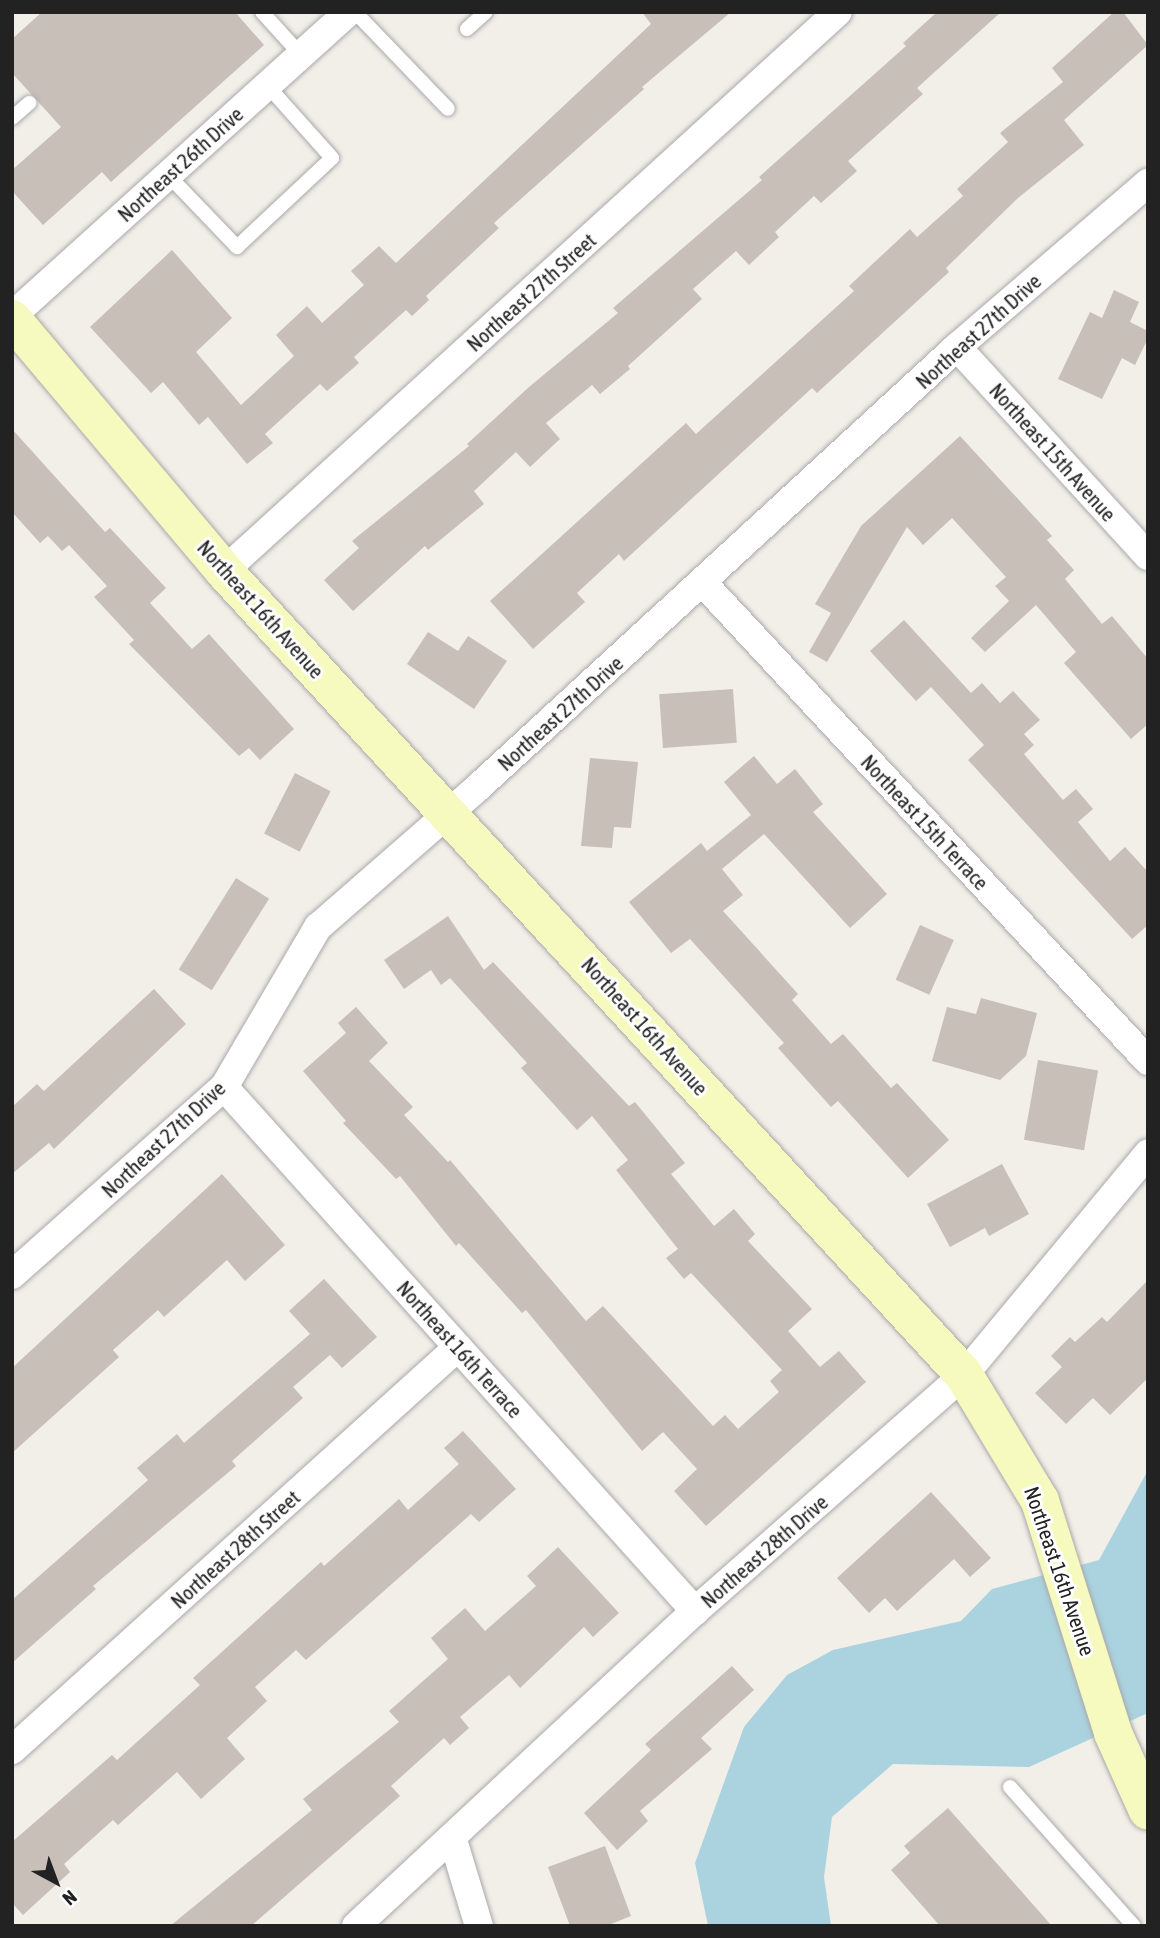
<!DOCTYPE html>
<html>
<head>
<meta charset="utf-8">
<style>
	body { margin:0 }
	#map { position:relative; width:1160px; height:1938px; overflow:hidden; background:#f2efe9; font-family:"Asap Condensed",sans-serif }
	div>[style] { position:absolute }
	.water>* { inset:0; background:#aad3df }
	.building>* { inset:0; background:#c7bfb8; transform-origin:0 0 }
	.roads { filter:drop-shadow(0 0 2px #a9a9a9) drop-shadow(0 0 2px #a9a9a9) }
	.lane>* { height:14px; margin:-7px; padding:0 7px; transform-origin:7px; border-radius:7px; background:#fff }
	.street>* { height:28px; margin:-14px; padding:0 14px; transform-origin:14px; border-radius:14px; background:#fff }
	.secondary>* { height:38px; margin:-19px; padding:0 19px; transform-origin:19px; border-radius:19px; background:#f7fabf }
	span { translate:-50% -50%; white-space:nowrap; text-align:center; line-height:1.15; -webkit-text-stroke:6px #fff; paint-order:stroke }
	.street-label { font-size:21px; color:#222 }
	.frame { position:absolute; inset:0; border:14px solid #222; pointer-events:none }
	.north { position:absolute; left:21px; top:1847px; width:70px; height:70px; -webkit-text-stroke:5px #fff; paint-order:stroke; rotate:139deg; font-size:19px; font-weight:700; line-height:28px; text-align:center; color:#222 }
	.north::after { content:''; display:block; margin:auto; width:24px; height:32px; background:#222; clip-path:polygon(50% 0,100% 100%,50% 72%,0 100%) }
</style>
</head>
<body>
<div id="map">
	<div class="water">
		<i style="clip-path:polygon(1148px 1470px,1148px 1713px,1029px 1767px,893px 1764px,832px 1817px,824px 1877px,831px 1926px,708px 1926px,695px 1863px,744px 1727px,787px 1675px,833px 1650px,961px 1621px,992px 1589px,1099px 1560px)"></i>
	</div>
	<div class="building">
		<i style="clip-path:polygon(42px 12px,235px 12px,264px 45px,111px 182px,102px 172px,43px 225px,12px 191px,12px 170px,61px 127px,12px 73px,12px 39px)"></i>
		<i style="clip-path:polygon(642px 12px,731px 12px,642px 87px,644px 89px,494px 223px,499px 228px,426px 296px,429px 300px,412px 316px,406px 310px,354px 357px,359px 363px,327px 391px,320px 384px,265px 434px,273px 443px,247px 464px,208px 417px,199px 425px,163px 382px,151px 393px,90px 327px,172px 250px,232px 318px,196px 352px,241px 405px,294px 356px,276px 335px,307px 306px,322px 323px,364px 285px,351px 271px,379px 246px,396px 263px,651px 24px)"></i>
		<i style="clip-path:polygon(937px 12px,1001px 12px,917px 88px,923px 94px,848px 161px,857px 171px,821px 203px,814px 196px,775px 232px,779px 237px,749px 265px,736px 251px,693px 289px,702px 299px,628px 366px,630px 369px,600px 394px,592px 385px,546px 423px,560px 439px,530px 467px,516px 452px,474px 491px,484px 504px,428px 550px,425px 546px,353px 611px,324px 580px,359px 548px,352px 541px,469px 446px,467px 444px,529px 387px,618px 313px,613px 308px,762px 180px,759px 177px,906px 46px,903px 43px)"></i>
		<i style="clip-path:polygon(1114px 12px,1123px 12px,1148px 45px,1064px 120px,1084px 145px,1018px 198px,946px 268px,949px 272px,817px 393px,812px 388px,624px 561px,619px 554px,577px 593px,585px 602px,533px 649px,490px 601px,686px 423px,696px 434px,854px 291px,849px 286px,910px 229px,917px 237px,963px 196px,957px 189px,1008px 142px,1000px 133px,1063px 82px,1052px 68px)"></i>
		<i style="clip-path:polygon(1114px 290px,1139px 302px,1130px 322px,1148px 331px,1148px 338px,1135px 365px,1122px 358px,1102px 399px,1058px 379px,1090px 312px,1102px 318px)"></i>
		<i style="clip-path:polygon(12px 429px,105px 532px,110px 528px,166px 588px,150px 603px,192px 649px,209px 634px,294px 729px,260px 760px,249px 748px,239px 756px,129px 644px,134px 640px,94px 597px,107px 586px,69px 545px,62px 551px,48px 536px,40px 543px,12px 512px)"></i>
		<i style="clip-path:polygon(960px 436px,1052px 536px,1047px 540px,1074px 570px,1065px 579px,1102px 624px,1112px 616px,1148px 659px,1148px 724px,1131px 739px,1064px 663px,1076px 652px,1036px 605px,985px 652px,971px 638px,1009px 601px,995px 586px,1006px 577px,952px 518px,923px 545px,907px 527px,827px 662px,809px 652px,831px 613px,815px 604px,861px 526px)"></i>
		<i style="clip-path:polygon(904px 620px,971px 693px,982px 683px,1000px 703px,1013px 691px,1040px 720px,1024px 734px,1034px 745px,1024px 754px,1063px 800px,1076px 789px,1093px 809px,1078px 822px,1110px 861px,1125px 847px,1148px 872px,1148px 925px,1132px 939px,968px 760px,984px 745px,931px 687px,916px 701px,870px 651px)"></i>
		<i style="clip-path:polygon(428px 632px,458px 651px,468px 636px,507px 661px,474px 709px,407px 664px)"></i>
		<i style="left:733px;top:689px;width:54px;height:74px;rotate:86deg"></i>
		<i style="clip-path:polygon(754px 756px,777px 784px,795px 769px,823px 804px,813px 812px,887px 894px,850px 928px,764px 834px,722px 869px,743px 895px,723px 911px,798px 994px,792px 1000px,831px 1044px,843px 1034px,891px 1088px,897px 1083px,949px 1140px,908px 1178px,838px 1101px,831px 1107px,778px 1048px,784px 1043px,690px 939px,671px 953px,629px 902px,701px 843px,707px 851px,751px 815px,724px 782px)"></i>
		<i style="clip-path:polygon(590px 758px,638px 762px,631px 828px,614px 827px,612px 848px,581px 846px)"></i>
		<i style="left:295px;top:773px;width:40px;height:68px;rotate:27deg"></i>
		<i style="left:236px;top:878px;width:39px;height:108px;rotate:32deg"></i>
		<i style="clip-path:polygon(448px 916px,484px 970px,493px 962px,629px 1106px,635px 1102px,685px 1163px,671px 1174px,714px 1226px,734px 1209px,755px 1234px,748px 1241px,812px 1309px,788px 1331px,820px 1367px,839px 1351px,866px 1382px,706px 1526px,674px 1491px,697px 1469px,663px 1432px,642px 1451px,526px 1310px,522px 1313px,459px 1243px,456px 1246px,400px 1176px,396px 1179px,343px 1123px,346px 1121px,303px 1071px,346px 1033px,338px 1023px,356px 1007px,388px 1043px,369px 1061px,413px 1107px,404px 1115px,448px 1162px,450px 1160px,586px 1321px,603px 1306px,713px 1426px,725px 1415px,738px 1429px,779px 1392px,770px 1381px,782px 1370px,691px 1273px,684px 1279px,666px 1258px,678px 1249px,616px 1170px,628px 1160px,592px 1116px,577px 1130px,521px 1068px,527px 1063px,450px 978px,441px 985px,431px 970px,404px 989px,384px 960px)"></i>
		<i style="left:920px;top:925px;width:37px;height:60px;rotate:24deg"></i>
		<i style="clip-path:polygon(154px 989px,186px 1024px,54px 1149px,49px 1143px,12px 1174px,12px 1107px,37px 1084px,44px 1091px)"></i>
		<i style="clip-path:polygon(981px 998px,1037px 1013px,1026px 1056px,1000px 1080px,932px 1061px,947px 1007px,976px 1014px)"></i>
		<i style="left:1038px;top:1060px;width:61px;height:81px;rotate:10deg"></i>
		<i style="clip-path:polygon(1002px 1164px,1029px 1214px,989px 1236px,985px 1228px,950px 1247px,927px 1204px)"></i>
		<i style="clip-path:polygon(222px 1174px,285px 1245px,245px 1281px,227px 1260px,164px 1317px,158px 1310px,113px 1350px,119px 1357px,12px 1453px,12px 1368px)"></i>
		<i style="clip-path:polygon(324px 1279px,377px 1337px,342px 1368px,330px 1355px,293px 1387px,303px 1398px,232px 1461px,236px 1466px,93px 1586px,96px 1589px,12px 1663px,12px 1600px,148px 1480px,137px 1468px,177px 1434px,184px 1443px,310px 1334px,289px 1311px)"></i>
		<i style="clip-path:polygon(1148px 1280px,1148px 1378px,1110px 1415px,1093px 1398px,1066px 1424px,1035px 1393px,1062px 1367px,1051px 1356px,1070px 1337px,1075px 1342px,1102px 1317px,1107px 1322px)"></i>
		<i style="clip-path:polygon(463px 1431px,516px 1489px,479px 1522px,471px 1514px,306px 1660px,296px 1650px,255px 1687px,267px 1701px,227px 1738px,245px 1759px,201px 1799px,177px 1772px,118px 1825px,113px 1820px,64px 1864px,70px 1872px,23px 1915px,12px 1903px,12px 1842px,112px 1755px,117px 1760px,200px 1685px,193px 1678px,321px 1562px,324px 1566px,399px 1499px,408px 1510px,459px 1464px,444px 1448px)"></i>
		<i style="clip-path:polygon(931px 1492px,991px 1558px,970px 1577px,954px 1559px,897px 1611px,885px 1598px,869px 1613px,837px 1578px)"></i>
		<i style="clip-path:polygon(558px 1547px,619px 1613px,593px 1637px,584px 1627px,520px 1688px,509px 1675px,460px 1717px,469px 1728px,450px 1745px,444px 1738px,391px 1786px,400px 1796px,251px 1926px,170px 1926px,312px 1810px,303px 1799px,399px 1722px,389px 1711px,448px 1659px,431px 1638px,465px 1608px,485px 1631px,536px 1586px,527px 1576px)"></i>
		<i style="clip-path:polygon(732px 1666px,754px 1690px,701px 1738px,712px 1749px,640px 1811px,648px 1821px,617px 1850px,584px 1813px,651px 1750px,645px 1744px)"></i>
		<i style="clip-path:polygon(948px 1808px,1052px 1926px,940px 1926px,891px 1870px,910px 1853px,904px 1846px)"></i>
		<i style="clip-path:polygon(605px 1846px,631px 1916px,606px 1926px,570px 1926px,548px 1867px)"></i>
	</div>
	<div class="roads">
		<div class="lane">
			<i style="left:262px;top:12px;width:58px;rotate:47.8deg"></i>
			<i style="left:355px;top:12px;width:134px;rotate:46.2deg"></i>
			<i style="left:467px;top:29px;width:25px;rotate:-42deg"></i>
			<i style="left:12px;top:118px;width:23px;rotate:-41deg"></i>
			<i style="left:168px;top:175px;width:100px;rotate:46.2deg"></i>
			<i style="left:237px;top:247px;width:130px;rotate:-43.1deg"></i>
			<i style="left:332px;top:158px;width:98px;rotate:-131.7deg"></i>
			<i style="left:1010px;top:1787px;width:186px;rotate:48.3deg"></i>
		</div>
		<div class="street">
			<i style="left:12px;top:316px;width:453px;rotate:-42.1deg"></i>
			<i style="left:957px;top:347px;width:283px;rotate:47.6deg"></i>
			<i style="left:224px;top:571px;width:830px;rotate:-42.32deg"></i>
			<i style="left:703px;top:583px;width:653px;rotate:47.05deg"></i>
			<i style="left:224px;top:1087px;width:705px;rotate:48.05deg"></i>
			<i style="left:12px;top:1275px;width:283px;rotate:-41.6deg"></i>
			<i style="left:224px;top:1087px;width:186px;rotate:-59.6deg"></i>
			<i style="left:318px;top:927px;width:207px;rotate:-41.1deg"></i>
			<i style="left:474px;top:791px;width:656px;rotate:-42.59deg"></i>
			<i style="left:957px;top:347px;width:252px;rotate:-40.7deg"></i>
			<i style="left:12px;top:1750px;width:601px;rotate:-42.1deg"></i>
			<i style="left:453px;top:1840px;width:90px;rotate:73.2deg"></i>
			<i style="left:356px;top:1926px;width:463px;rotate:-42.9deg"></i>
			<i style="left:695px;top:1611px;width:358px;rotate:-41.3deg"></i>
			<i style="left:964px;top:1375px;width:288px;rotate:-50.3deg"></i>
		</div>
		<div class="secondary">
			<i style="left:12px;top:319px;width:329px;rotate:49.9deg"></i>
			<i style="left:224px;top:571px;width:1093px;rotate:47.37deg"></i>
			<i style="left:964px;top:1375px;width:147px;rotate:58.9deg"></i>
			<i style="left:1040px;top:1501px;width:243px;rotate:72.5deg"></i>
			<i style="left:1113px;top:1733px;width:85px;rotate:65.8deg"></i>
		</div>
	</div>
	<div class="street-label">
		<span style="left:180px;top:164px;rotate:-42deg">Northeast 26th Drive</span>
		<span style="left:531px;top:292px;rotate:-42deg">Northeast 27th Street</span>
		<span style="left:978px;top:331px;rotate:-42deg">Northeast 27th Drive</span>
		<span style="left:1053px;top:452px;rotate:48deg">Northeast 15th Avenue</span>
		<span style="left:261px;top:609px;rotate:48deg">Northeast 16th Avenue</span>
		<span style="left:560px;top:713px;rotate:-42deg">Northeast 27th Drive</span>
		<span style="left:925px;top:822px;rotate:47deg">Northeast 15th Terrace</span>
		<span style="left:645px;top:1026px;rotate:48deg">Northeast 16th Avenue</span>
		<span style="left:163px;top:1139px;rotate:-43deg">Northeast 27th Drive</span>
		<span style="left:460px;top:1349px;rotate:48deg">Northeast 16th Terrace</span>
		<span style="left:235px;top:1549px;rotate:-42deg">Northeast 28th Street</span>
		<span style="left:764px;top:1551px;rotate:-41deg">Northeast 28th Drive</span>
		<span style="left:1060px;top:1571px;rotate:71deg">Northeast 16th Avenue</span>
	</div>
	<div class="frame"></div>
	<div class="north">N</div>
</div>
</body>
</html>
